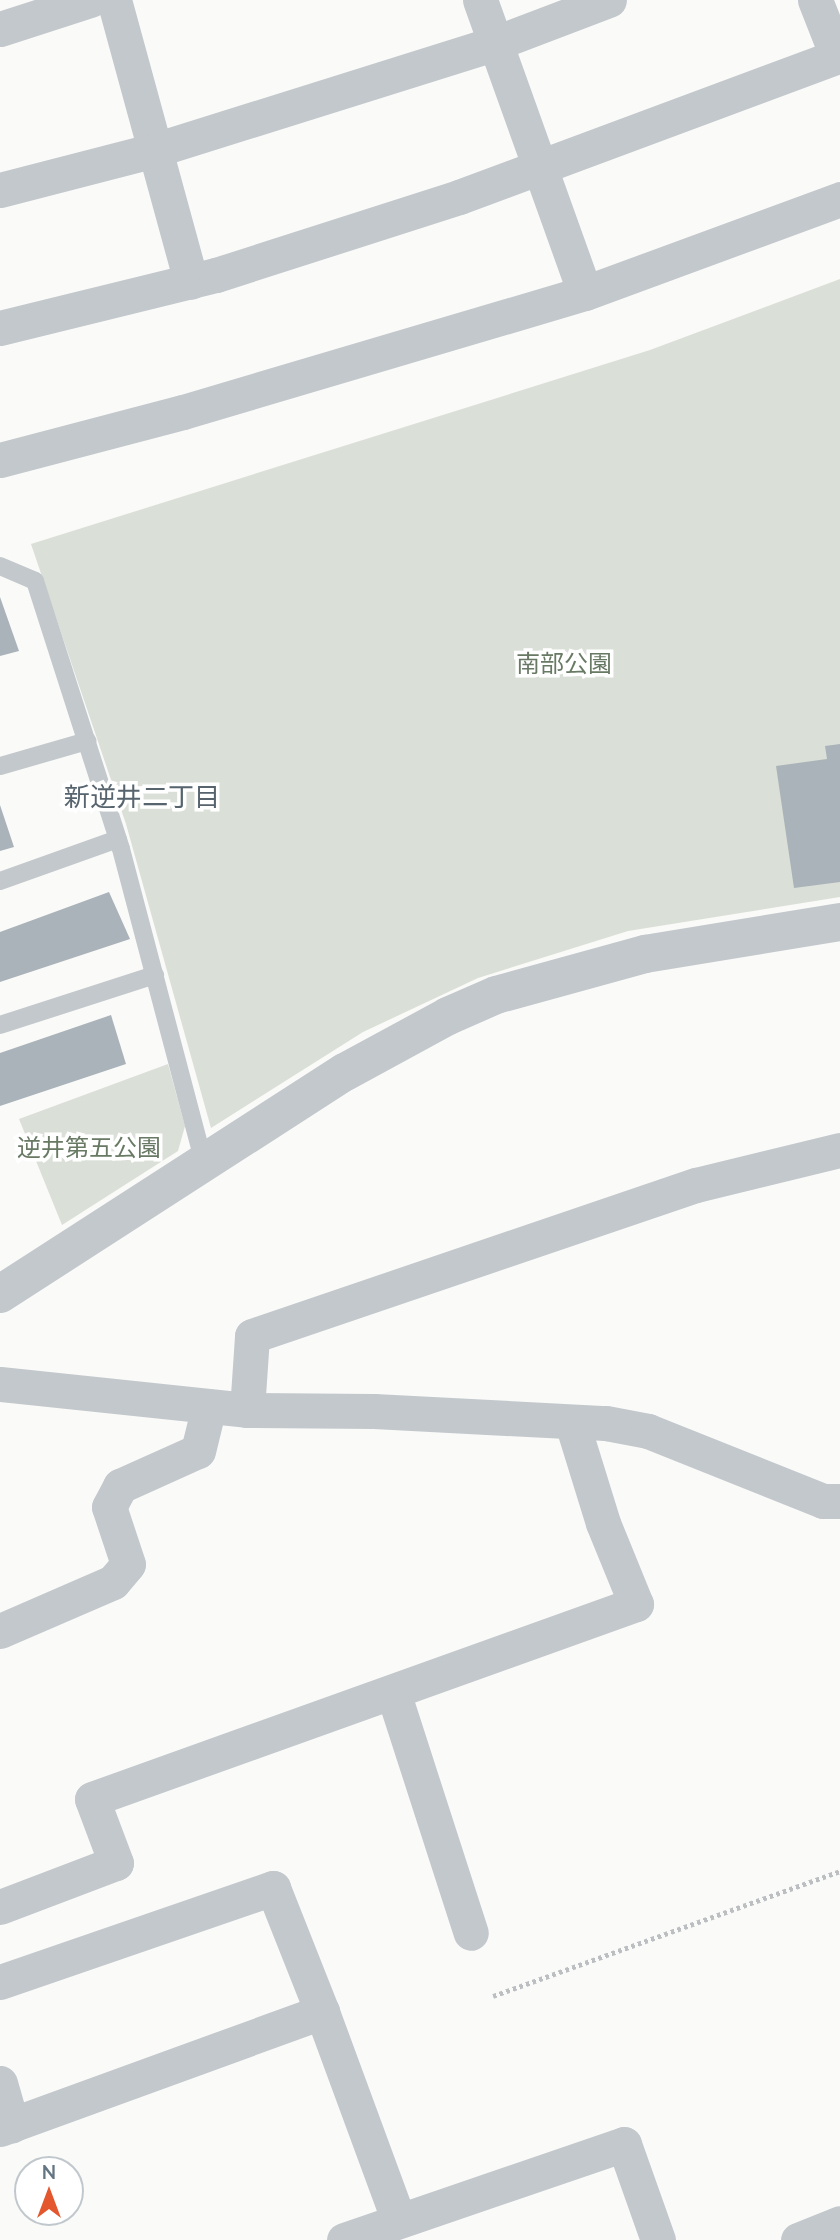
<!DOCTYPE html>
<html>
<head>
<meta charset="utf-8">
<style>
	body { margin:0 }
	#map { position:relative; width:840px; height:2240px; overflow:hidden; background:#fafaf8; font-family:Mulish,"Noto Sans JP",sans-serif }
	div>[style] { position:absolute }
	.green>* { inset:0; background:#dadfd7 }
	.building>* { inset:0; background:#aab3b9 }
	.path>* { height:4.5px; margin-top:-2.25px; transform-origin:0; background:repeating-linear-gradient(90deg,#bbbfc2 0 3.5px,transparent 0 7px) }
	.service>* { height:18px; margin:-9px; padding:0 9px; transform-origin:9px; border-radius:9px; background:#c3c8cc }
	.minor>* { height:35px; margin:-17.5px; padding:0 17.5px; transform-origin:17.5px; border-radius:17.5px; background:#c3c8cc }
	.tertiary>* { height:38px; margin:-19px; padding:0 19px; transform-origin:19px; border-radius:19px; background:#c3c8cc }
	span { translate:-50% -50%; white-space:nowrap; text-align:center; line-height:1.15; -webkit-text-stroke:7px #fff; paint-order:stroke }
	.park-label { font-size:24px; color:#687a64 }
	.neighbourhood-label { font-size:26px; color:#57646e }
	.north { position:absolute; left:14px; top:2156px; width:70px; height:70px; box-sizing:border-box; background:#fff; border:2px solid #c1c8cd; border-radius:50%; rotate:0deg; font-size:19px; font-weight:700; line-height:28px; text-align:center; color:#657683 }
	.north::after { content:''; display:block; margin:auto; width:24px; height:32px; background:#e4572e; clip-path:polygon(50% 0,100% 100%,50% 72%,0 100%) }
</style>
</head>
<body>
<div id="map">
	<div class="green">
		<i style="clip-path:polygon(840px 279px,840px 897px,628px 931px,478px 978px,363px 1032px,211px 1128px,126px 824px,31px 544px,650px 350px)"></i>
		<i style="clip-path:polygon(168px 1064px,185px 1126px,178px 1151px,62px 1225px,19px 1119px)"></i>
	</div>
	<div class="building">
		<i style="clip-path:polygon(0 597px,19px 651px,0 656px)"></i>
		<i style="clip-path:polygon(840px 744px,840px 882px,794px 888px,776px 766px,827px 759px,825px 746px)"></i>
		<i style="clip-path:polygon(0 805px,14px 847px,0 851px)"></i>
		<i style="clip-path:polygon(109px 892px,130px 939px,0 982px,0 932px)"></i>
		<i style="clip-path:polygon(111px 1015px,126px 1064px,0 1106px,0 1053px)"></i>
	</div>
	<div class="path">
		<i style="left:493px;top:1996px;width:369px;rotate:-19.8deg"></i>
	</div>
	<div class="service">
		<i style="left:0;top:566px;width:38px;rotate:23deg"></i>
		<i style="left:35px;top:581px;width:281px;rotate:72.2deg"></i>
		<i style="left:121px;top:849px;width:326px;rotate:75.2deg"></i>
		<i style="left:0;top:766px;width:91px;rotate:-16deg"></i>
		<i style="left:0;top:881px;width:125px;rotate:-19.6deg"></i>
		<i style="left:0;top:1025px;width:163px;rotate:-17.9deg"></i>
	</div>
	<div class="minor">
		<i style="left:114px;top:0;width:292px;rotate:74.7deg"></i>
		<i style="left:480px;top:0;width:311px;rotate:70.3deg"></i>
		<i style="left:815px;top:0;width:60px;rotate:68.6deg"></i>
		<i style="left:0;top:29px;width:95px;rotate:-17.9deg"></i>
		<i style="left:0;top:190px;width:163px;rotate:-14.5deg"></i>
		<i style="left:158px;top:149px;width:351px;rotate:-17.4deg"></i>
		<i style="left:493px;top:44px;width:124px;rotate:-20.8deg"></i>
		<i style="left:0;top:328px;width:222px;rotate:-13.8deg"></i>
		<i style="left:216px;top:275px;width:255px;rotate:-17.8deg"></i>
		<i style="left:459px;top:197px;width:407px;rotate:-20.4deg"></i>
		<i style="left:0;top:460px;width:189px;rotate:-14.7deg"></i>
		<i style="left:183px;top:412px;width:419px;rotate:-16.5deg"></i>
		<i style="left:585px;top:293px;width:272px;rotate:-20.2deg"></i>
		<i style="left:0;top:1384px;width:248px;rotate:6deg"></i>
		<i style="left:247px;top:1410px;width:127px;rotate:0.5deg"></i>
		<i style="left:374px;top:1411px;width:232px;rotate:3deg"></i>
		<i style="left:606px;top:1423px;width:43px;rotate:10.8deg"></i>
		<i style="left:648px;top:1431px;width:188px;rotate:21.8deg"></i>
		<i style="left:823px;top:1501px;width:17px"></i>
		<i style="left:247px;top:1410px;width:74px;rotate:-86.1deg"></i>
		<i style="left:252px;top:1336px;width:469px;rotate:-18.8deg"></i>
		<i style="left:696px;top:1185px;width:148px;rotate:-13.7deg"></i>
		<i style="left:0;top:1631px;width:123px;rotate:-23.4deg"></i>
		<i style="left:113px;top:1582px;width:23px;rotate:-50deg"></i>
		<i style="left:128px;top:1564px;width:60px;rotate:-108.4deg"></i>
		<i style="left:109px;top:1507px;width:24px;rotate:-62deg"></i>
		<i style="left:120px;top:1486px;width:85px;rotate:-24.2deg"></i>
		<i style="left:198px;top:1451px;width:46px;rotate:-76.3deg"></i>
		<i style="left:393px;top:1692px;width:253px;rotate:72.1deg"></i>
		<i style="left:0;top:1907px;width:124px;rotate:-20.8deg"></i>
		<i style="left:116px;top:1863px;width:68px;rotate:-110.6deg"></i>
		<i style="left:92px;top:1799px;width:578px;rotate:-19.72deg"></i>
		<i style="left:636px;top:1604px;width:87px;rotate:-112.2deg"></i>
		<i style="left:603px;top:1523px;width:105px;rotate:-107.2deg"></i>
		<i style="left:0;top:1982px;width:289px;rotate:-19deg"></i>
		<i style="left:273px;top:1888px;width:133px;rotate:68.4deg"></i>
		<i style="left:0;top:2083px;width:44px;rotate:74.1deg"></i>
		<i style="left:0;top:2129px;width:343px;rotate:-20deg"></i>
		<i style="left:322px;top:2012px;width:221px;rotate:69.8deg"></i>
		<i style="left:344px;top:2240px;width:296px;rotate:-18.9deg"></i>
		<i style="left:624px;top:2144px;width:102px;rotate:70.5deg"></i>
		<i style="left:798px;top:2240px;width:45px;rotate:-22deg"></i>
	</div>
	<div class="tertiary">
		<i style="left:0;top:1294px;width:410px;rotate:-32.8deg"></i>
		<i style="left:345px;top:1072px;width:117px;rotate:-28.5deg"></i>
		<i style="left:448px;top:1016px;width:52px;rotate:-23.6deg"></i>
		<i style="left:496px;top:995px;width:155px;rotate:-15.4deg"></i>
		<i style="left:645px;top:954px;width:198px;rotate:-9.3deg"></i>
	</div>
	<div class="park-label">
		<span style="left:564px;top:664px">南部公園</span>
		<span style="left:89px;top:1148px">逆井第五公園</span>
	</div>
	<div class="neighbourhood-label">
		<span style="left:142px;top:797px">新逆井二丁目</span>
	</div>
	<div class="north">N</div>
</div>
</body>
</html>
